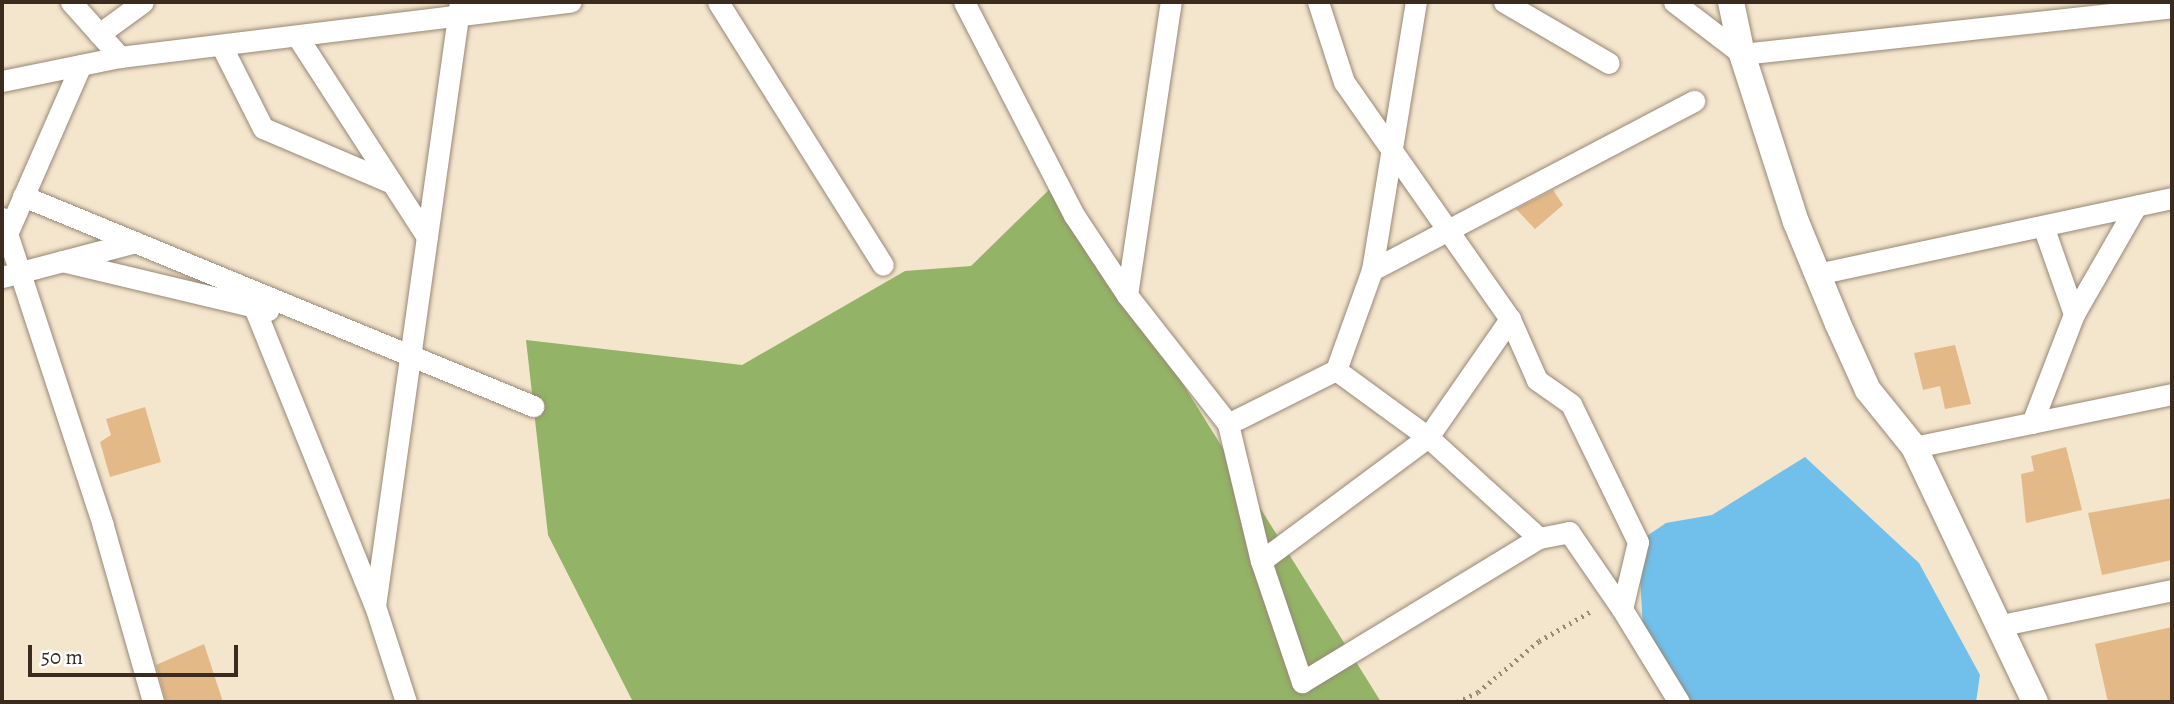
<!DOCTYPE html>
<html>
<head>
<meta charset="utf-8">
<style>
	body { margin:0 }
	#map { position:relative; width:2174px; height:704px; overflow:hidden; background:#f4e5cd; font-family:Alegreya,serif }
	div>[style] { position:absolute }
	.forest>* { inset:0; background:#93b366 }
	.water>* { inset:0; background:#70c0eb }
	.building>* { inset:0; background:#e4b988 }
	.path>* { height:4.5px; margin-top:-2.25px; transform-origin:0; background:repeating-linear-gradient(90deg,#988876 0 2px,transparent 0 7px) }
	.roads { filter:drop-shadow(0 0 2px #988876) drop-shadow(0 0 2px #988876) }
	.minor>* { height:21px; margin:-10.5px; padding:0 10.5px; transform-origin:10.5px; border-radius:10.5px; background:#fff }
	.tertiary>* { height:26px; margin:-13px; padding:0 13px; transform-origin:13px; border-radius:13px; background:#fff }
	span { translate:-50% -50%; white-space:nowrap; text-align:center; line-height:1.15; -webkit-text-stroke:7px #fff; paint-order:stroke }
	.frame { position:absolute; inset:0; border:4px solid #3b2a1e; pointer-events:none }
	.scale { position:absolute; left:28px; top:645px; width:210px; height:32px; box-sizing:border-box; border:4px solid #3b2a1e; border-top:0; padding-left:9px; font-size:21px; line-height:24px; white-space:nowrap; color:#3b2a1e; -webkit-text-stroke:5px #fff; paint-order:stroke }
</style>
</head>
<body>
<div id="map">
	<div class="forest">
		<i style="clip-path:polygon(1057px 182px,1381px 702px,633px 702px,548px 535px,526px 340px,742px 365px,905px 271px,971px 266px)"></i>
	</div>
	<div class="water">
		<i style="clip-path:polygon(1805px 457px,1919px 563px,1980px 675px,1976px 702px,1679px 702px,1644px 646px,1638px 542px,1666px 523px,1712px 515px)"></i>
	</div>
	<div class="building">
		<i style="clip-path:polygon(1553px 190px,1563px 205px,1535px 229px,1516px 209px)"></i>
		<i style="clip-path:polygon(1955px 345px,1971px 404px,1945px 409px,1940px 386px,1923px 390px,1914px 353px)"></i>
		<i style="clip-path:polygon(145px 407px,161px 462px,110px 477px,100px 442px,111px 435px,106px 419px)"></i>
		<i style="clip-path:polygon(2066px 447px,2082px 510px,2026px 523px,2021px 474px,2034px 471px,2031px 456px)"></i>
		<i style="clip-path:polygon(2172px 498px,2172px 560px,2102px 575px,2088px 513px)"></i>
		<i style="clip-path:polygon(2172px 627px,2172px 702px,2108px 702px,2095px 644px)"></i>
		<i style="clip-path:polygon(204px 644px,223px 702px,166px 702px,156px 665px)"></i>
	</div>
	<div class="path">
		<i style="left:1457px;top:702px;width:23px;rotate:-25deg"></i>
		<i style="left:1478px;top:692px;width:80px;rotate:-39.9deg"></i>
		<i style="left:1539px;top:641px;width:62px;rotate:-29.9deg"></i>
	</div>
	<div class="roads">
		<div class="minor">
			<i style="left:71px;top:2px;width:74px;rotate:48.3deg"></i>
			<i style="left:718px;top:2px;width:310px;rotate:57.9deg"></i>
			<i style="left:964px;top:2px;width:240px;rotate:62.7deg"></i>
			<i style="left:1074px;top:215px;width:96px;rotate:56.5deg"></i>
			<i style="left:1127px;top:295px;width:296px;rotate:-81.5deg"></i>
			<i style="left:1504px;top:2px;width:121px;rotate:30.2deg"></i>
			<i style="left:1674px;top:2px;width:86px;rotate:37.4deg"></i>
			<i style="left:1742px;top:54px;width:433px;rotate:-6.2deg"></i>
			<i style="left:99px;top:34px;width:54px;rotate:-36deg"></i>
			<i style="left:297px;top:36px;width:239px;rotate:57.1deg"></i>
			<i style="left:221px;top:45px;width:93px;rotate:63.2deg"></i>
			<i style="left:263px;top:128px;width:140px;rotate:23.1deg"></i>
			<i style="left:2px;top:81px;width:120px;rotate:-11.5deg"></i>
			<i style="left:120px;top:57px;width:454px;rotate:-7deg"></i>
			<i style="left:23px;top:196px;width:552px;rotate:22.38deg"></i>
			<i style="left:2px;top:218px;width:324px;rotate:71.8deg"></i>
			<i style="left:103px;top:526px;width:183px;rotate:74.1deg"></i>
			<i style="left:7px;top:234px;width:184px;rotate:-66.4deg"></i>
			<i style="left:62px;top:261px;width:212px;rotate:13.4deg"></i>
			<i style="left:1372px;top:270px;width:364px;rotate:-27.7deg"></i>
			<i style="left:1817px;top:274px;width:363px;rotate:-12.1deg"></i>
			<i style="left:2px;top:277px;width:138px;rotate:-14.7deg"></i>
			<i style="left:1127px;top:295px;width:164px;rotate:51.9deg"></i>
			<i style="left:1228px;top:424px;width:141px;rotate:76.5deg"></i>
			<i style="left:1261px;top:561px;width:128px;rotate:71.3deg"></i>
			<i style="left:1302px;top:682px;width:277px;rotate:-31.3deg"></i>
			<i style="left:1539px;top:538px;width:31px;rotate:-11deg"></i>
			<i style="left:1569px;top:532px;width:93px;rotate:55.5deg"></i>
			<i style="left:1622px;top:609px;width:69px;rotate:-76.6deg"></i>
			<i style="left:1638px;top:542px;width:153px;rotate:-115.9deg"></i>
			<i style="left:1571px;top:404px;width:42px;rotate:-144.8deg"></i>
			<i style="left:1537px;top:380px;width:67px;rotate:-113.9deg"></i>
			<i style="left:254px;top:307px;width:320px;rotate:68deg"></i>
			<i style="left:2074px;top:314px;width:125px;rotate:-60.1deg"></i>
			<i style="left:1336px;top:370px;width:114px;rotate:36.1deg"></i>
			<i style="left:1428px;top:437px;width:150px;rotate:42.3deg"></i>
			<i style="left:2032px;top:423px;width:117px;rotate:-68.9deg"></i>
			<i style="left:2074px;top:314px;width:93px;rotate:-109.4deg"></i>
			<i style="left:1228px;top:424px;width:121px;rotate:-26.6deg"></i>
			<i style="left:1336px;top:370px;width:106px;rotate:-70.2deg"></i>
			<i style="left:1372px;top:270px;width:272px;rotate:-80.7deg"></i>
			<i style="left:1914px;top:447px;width:263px;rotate:-11.6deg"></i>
			<i style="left:1261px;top:561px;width:208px;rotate:-36.6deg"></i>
			<i style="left:1428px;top:437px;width:144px;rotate:-55.2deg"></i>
			<i style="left:1510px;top:319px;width:289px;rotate:-125deg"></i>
			<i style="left:1344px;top:82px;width:84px;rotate:-108deg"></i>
			<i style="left:1622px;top:609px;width:109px;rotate:58.5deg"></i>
			<i style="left:2002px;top:625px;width:174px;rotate:-11.6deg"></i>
			<i style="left:406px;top:702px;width:101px;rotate:-107.9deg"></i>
			<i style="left:375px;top:606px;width:610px;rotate:-81.99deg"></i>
		</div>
		<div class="tertiary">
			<i style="left:1731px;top:2px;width:53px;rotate:78.1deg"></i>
			<i style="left:1742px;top:54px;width:176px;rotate:72.2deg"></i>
			<i style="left:1796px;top:222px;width:110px;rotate:67.6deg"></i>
			<i style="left:1838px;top:324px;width:72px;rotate:65.6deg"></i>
			<i style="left:1868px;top:390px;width:73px;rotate:51.1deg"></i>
			<i style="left:1914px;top:447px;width:282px;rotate:64.6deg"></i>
		</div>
	</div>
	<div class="frame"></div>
	<div class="scale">50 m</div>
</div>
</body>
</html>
